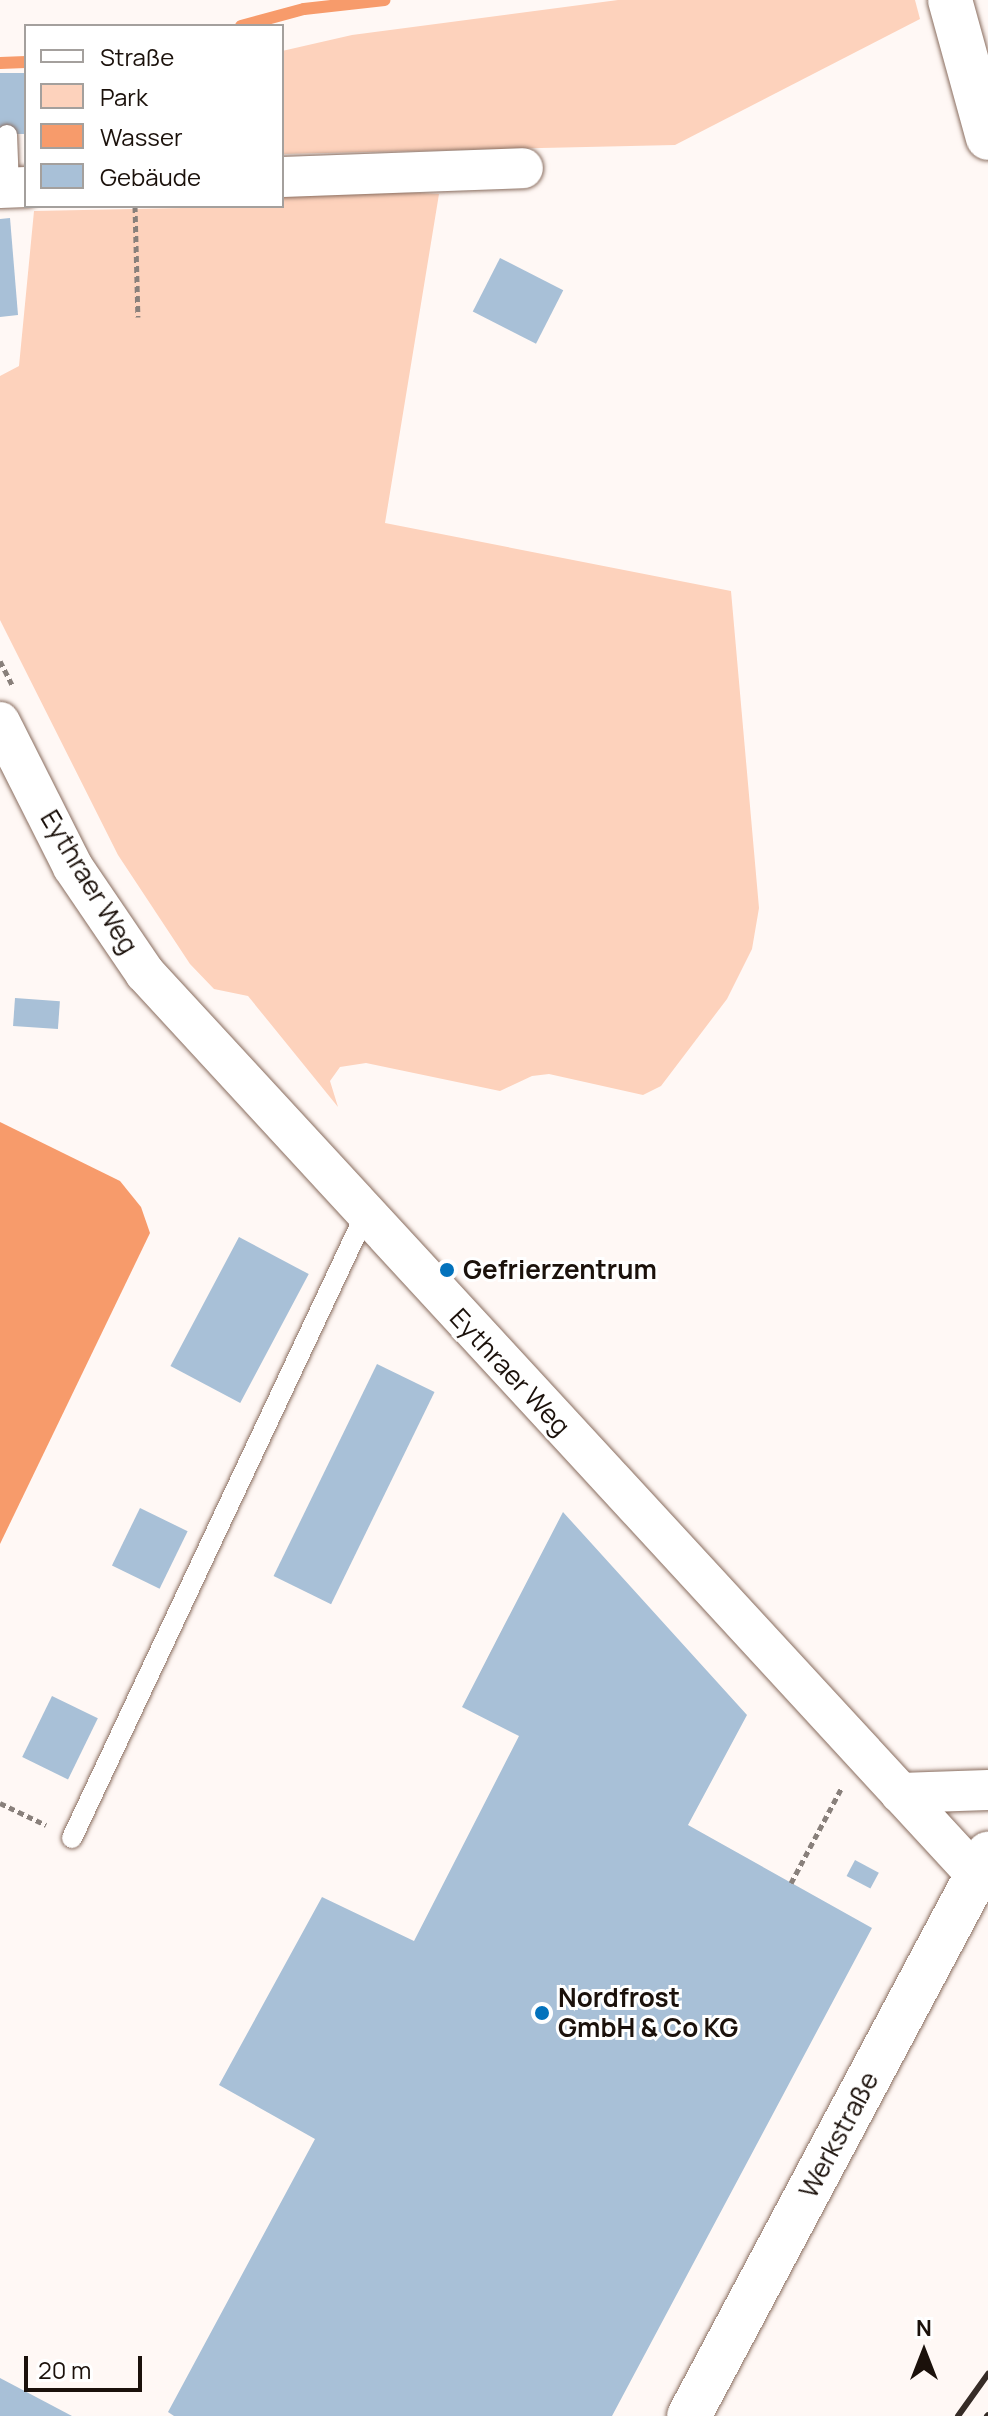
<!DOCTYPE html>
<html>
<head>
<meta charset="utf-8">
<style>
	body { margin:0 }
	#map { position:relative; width:988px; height:2416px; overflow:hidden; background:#fff8f5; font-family:Manrope,sans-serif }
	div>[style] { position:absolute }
	.green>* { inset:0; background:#fdd2bc }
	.water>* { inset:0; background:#f79b6b }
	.stream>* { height:12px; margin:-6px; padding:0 6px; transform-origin:6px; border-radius:6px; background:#f79b6b }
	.building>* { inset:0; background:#a8c0d7; transform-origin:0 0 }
	.path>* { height:5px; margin-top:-2.5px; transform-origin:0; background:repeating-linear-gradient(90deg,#89807b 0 6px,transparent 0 10px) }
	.roads { filter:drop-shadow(0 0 2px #896d5f) drop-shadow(0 0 2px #896d5f) }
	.service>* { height:20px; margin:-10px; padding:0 10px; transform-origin:10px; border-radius:10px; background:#fff }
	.minor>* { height:40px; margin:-20px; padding:0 20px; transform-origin:20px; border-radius:20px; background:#fff }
	.secondary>* { height:44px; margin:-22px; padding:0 22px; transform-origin:22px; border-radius:22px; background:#fff }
	.rail>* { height:6px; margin:-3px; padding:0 3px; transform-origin:3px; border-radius:3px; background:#362c27 }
	.dots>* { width:22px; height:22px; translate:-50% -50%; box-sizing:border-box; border:4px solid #fff; border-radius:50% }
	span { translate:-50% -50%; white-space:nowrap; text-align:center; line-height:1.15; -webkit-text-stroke:6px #fff; paint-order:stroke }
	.street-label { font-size:26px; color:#1b110b }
	.poi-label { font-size:26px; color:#1b110b; font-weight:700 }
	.left { translate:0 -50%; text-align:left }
	.legend { position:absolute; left:24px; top:24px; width:260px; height:184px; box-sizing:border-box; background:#fff; border:2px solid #a4a09d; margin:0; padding:10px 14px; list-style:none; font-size:24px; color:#1b110b }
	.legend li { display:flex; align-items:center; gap:16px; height:40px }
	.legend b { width:40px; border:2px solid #a4a09d }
	.north { position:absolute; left:884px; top:2312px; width:80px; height:80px; -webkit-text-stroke:6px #fff; paint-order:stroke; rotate:0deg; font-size:22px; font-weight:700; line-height:32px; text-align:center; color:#1b110b }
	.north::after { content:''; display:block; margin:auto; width:28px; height:36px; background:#1b110b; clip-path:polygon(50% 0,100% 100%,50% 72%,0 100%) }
	.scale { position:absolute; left:24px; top:2356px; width:118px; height:36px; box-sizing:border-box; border:4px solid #1b110b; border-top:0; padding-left:10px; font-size:24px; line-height:28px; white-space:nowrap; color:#1b110b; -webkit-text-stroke:6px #fff; paint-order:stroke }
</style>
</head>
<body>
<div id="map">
	<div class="green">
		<i style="clip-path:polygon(618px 0,915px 0,920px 19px,675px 145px,282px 154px,282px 51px,352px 35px)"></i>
		<i style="clip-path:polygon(383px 191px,439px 194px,385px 523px,731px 591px,759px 908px,752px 949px,727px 999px,661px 1086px,643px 1095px,549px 1074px,532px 1076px,500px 1091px,366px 1063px,340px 1067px,330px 1081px,338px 1107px,248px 996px,214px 989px,190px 964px,118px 855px,0 620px,0 376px,19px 366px,34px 211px,282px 206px,282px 196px)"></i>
	</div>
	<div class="water">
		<i style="clip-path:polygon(0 1122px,120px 1181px,141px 1207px,150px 1233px,0 1544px)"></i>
	</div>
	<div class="stream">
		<i style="left:241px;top:26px;width:65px;rotate:-15.1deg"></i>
		<i style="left:304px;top:9px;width:81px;rotate:-6.4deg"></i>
		<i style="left:0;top:63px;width:26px;rotate:-2deg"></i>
	</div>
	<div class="building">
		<i style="left:26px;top:73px;width:61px;height:26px;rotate:90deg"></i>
		<i style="clip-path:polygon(10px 218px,18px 315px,0 317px,0 219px)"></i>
		<i style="left:500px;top:258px;width:71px;height:60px;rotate:27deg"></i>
		<i style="left:15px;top:998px;width:45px;height:28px;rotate:4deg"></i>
		<i style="left:239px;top:1237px;width:79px;height:146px;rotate:28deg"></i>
		<i style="left:377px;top:1364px;width:64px;height:236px;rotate:26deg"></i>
		<i style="left:140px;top:1508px;width:53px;height:64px;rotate:26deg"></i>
		<i style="clip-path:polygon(563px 1512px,747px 1715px,688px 1825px,872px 1928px,612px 2416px,174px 2416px,168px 2412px,315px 2139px,219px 2085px,322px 1897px,414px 1941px,519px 1736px,462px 1707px)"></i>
		<i style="left:52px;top:1696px;width:51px;height:68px;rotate:26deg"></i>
		<i style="left:855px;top:1860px;width:27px;height:18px;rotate:28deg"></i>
		<i style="clip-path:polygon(0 2378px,72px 2416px,0 2416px)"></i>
	</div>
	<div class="path">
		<i style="left:135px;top:206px;width:111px;rotate:88.5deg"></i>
		<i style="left:0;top:661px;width:27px;rotate:63deg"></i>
		<i style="left:0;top:1803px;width:51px;rotate:25.6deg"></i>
		<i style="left:791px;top:1883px;width:109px;rotate:-62deg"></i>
	</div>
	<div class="roads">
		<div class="service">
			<i style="left:7px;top:135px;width:52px;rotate:87.8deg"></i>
			<i style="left:72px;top:1838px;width:688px;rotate:-64.81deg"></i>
		</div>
		<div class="minor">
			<i style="left:282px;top:177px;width:241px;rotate:-2.1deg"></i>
			<i style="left:0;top:188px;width:26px;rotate:-2deg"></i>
			<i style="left:0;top:722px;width:162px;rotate:63.3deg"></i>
			<i style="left:73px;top:867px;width:128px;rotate:55.8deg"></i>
			<i style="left:145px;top:973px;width:1228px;rotate:47.34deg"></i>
			<i style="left:900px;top:1793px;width:88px;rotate:-2deg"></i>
		</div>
		<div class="secondary">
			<i style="left:950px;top:0;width:143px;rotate:74.6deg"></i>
			<i style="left:689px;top:2416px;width:637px;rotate:-61.99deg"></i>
		</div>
	</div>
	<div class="rail">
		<i style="left:958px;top:2416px;width:52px;rotate:-54.5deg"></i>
		<i style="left:987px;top:2416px;width:1px;rotate:-45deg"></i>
	</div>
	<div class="dots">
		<i style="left:447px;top:1270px;background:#0372bc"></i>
		<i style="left:542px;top:2013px;background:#0372bc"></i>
	</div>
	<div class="street-label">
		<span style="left:89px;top:882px;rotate:59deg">Eythraer Weg</span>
		<span style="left:510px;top:1372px;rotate:47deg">Eythraer Weg</span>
		<span style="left:839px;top:2135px;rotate:-62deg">Werkstraße</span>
	</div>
	<div class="poi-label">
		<span class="left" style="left:463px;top:1270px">Gefrierzentrum</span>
		<span class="left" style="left:558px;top:2013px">Nordfrost<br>GmbH &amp; Co KG</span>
	</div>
	<ul class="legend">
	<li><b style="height:10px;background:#fff"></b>Straße</li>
	<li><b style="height:22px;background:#fdd2bc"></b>Park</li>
	<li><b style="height:22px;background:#f79b6b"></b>Wasser</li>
	<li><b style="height:22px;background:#a8c0d7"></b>Gebäude</li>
	</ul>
	<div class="north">N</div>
	<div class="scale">20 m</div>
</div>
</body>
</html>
